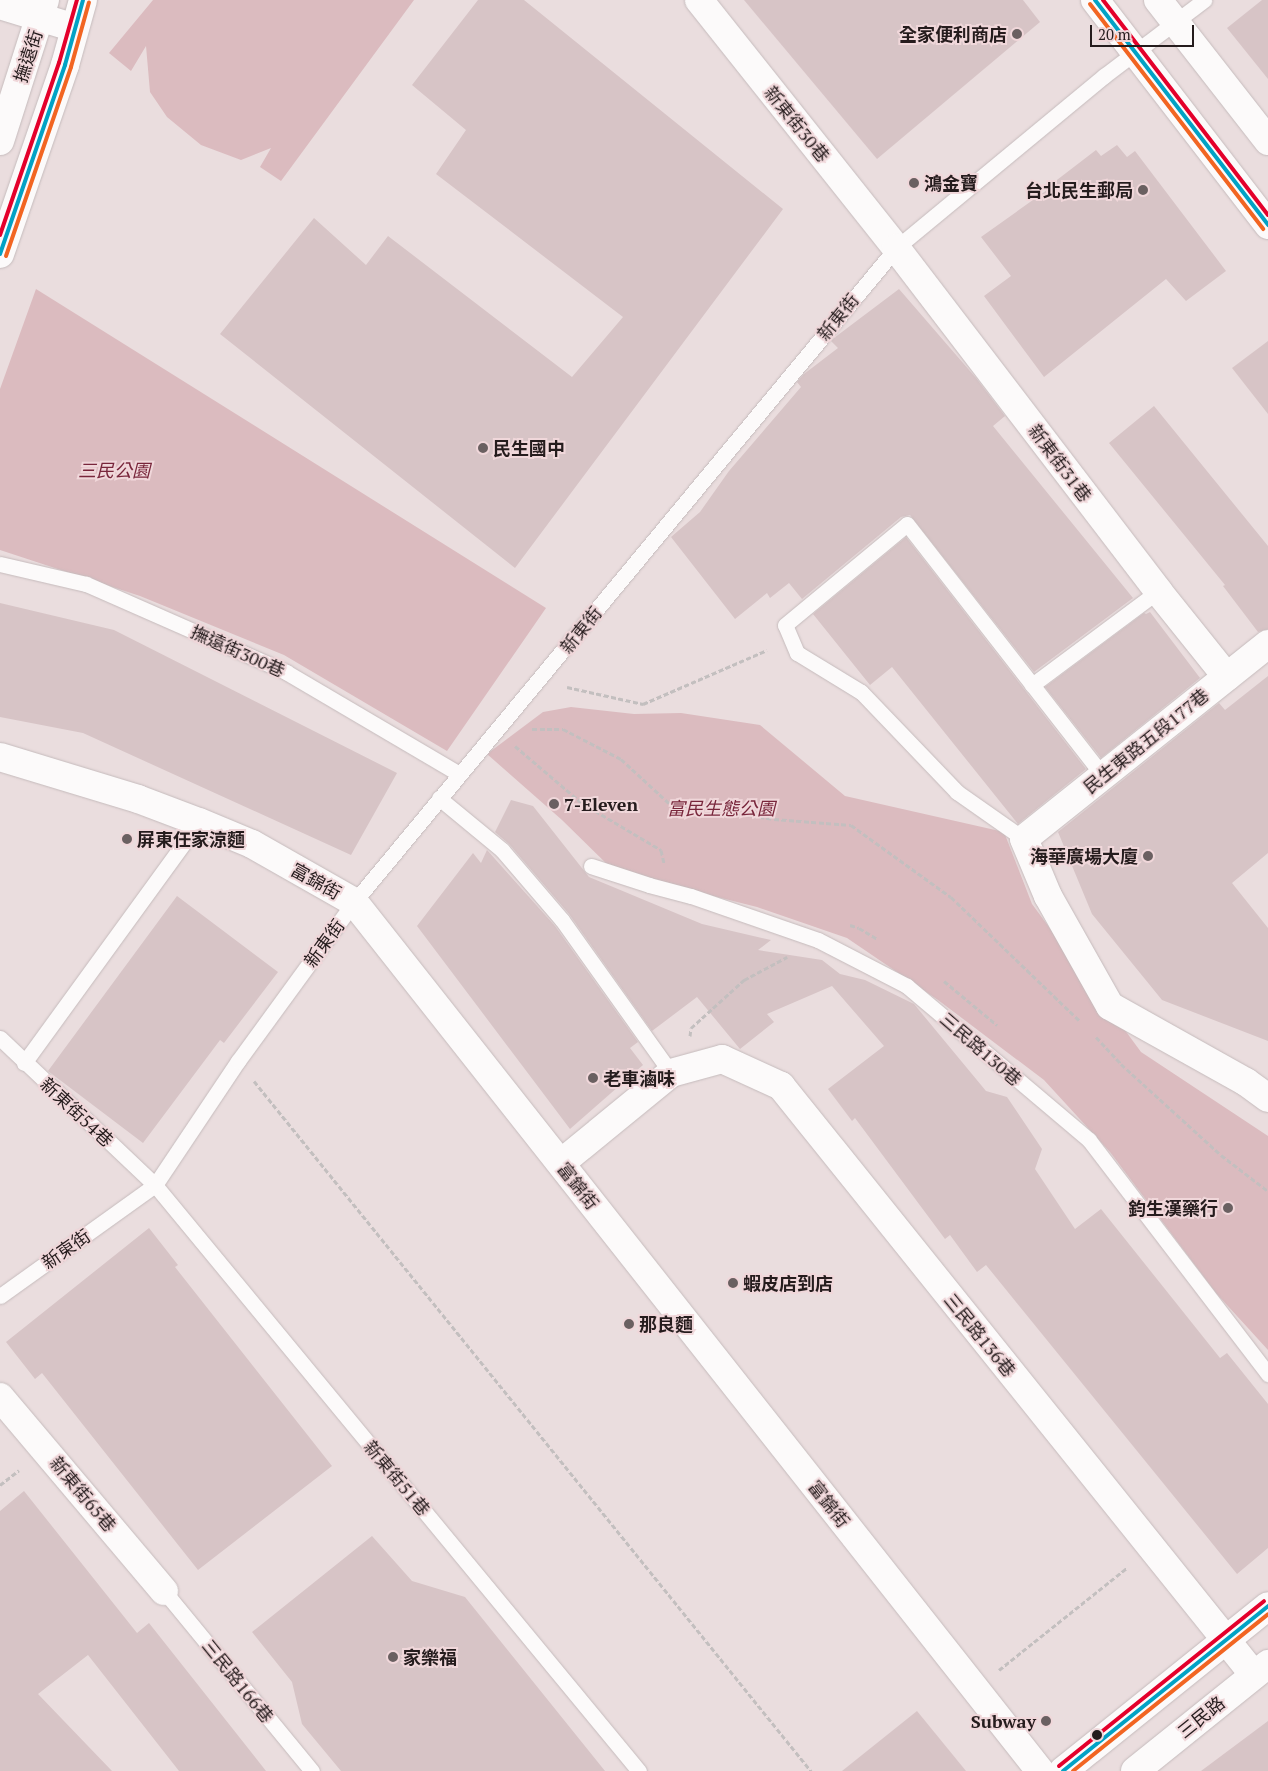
<!DOCTYPE html>
<html>
<head>
<meta charset="utf-8">
<style>
	body { margin:0 }
	#map { position:relative; width:1268px; height:1771px; overflow:hidden; background:#eaddde; font-family:"PT Serif","Noto Sans TC",serif }
	div>[style] { position:absolute }
	.green>* { inset:0; background:#dbbbbf }
	.building>* { inset:0; background:#d7c4c6 }
	.path>* { height:3px; margin-top:-1.5px; transform-origin:0; background:repeating-linear-gradient(90deg,#c3bfbf 0 5px,transparent 0 7.5px) }
	.roads { filter:drop-shadow(0 0 1px #c5bbbc) drop-shadow(0 0 1px #c5bbbc) }
	.service>* { height:15px; margin:-7.5px; padding:0 7.5px; transform-origin:7.5px; border-radius:7.5px; background:#fcfafa }
	.minor>* { height:28px; margin:-14px; padding:0 14px; transform-origin:14px; border-radius:14px; background:#fcfafa }
	.tertiary>* { height:28px; margin:-14px; padding:0 14px; transform-origin:14px; border-radius:14px; background:#fcfafa }
	.bus-1>* { height:4px; margin:-2px; padding:0 2px; transform-origin:2px; border-radius:2px; background:#02a2c5 }
	.bus-2>* { height:4px; margin:-2px; padding:0 2px; transform-origin:2px; border-radius:2px; background:#f26522 }
	.bus-3>* { height:4px; margin:-2px; padding:0 2px; transform-origin:2px; border-radius:2px; background:#e4002b }
	.dots>* { width:14px; height:14px; translate:-50% -50%; box-sizing:border-box; border:2px solid #f0d7da; border-radius:50% }
	span { translate:-50% -50%; white-space:nowrap; text-align:center; line-height:1.15; -webkit-text-stroke:4px #f0d7da; paint-order:stroke }
	.poi-label { font-size:18px; color:#251c1d; font-weight:700 }
	.right { translate:-100% -50%; text-align:right }
	.left { translate:0 -50%; text-align:left }
	.street-label { font-size:18px; color:#251c1d }
	.park-label { font-size:18px; color:#78263b; font-style:italic }
	.scale { position:absolute; left:1090px; top:25px; width:104px; height:22px; box-sizing:border-box; border:2px solid #251c1d; border-top:0; padding-left:6px; font-size:15px; line-height:18px; white-space:nowrap; color:#251c1d; -webkit-text-stroke:4px #f0d7da; paint-order:stroke }
</style>
</head>
<body>
<div id="map">
	<div class="green">
		<i style="clip-path:polygon(153px 0,414px 0,281px 181px,260px 167px,271px 148px,241px 160px,201px 145px,167px 117px,150px 92px,146px 46px,131px 71px,109px 53px)"></i>
		<i style="clip-path:polygon(36px 289px,546px 608px,447px 751px,284px 655px,140px 596px,0 550px,0 389px)"></i>
		<i style="clip-path:polygon(571px 707px,634px 714px,681px 713px,760px 725px,845px 796px,1004px 832px,1032px 904px,1141px 1052px,1268px 1136px,1268px 1350px,1216px 1293px,1110px 1152px,1044px 1080px,938px 1000px,847px 938px,757px 907px,614px 871px,562px 820px,487px 754px,543px 712px)"></i>
	</div>
	<div class="building">
		<i style="clip-path:polygon(478px 0,524px 0,783px 209px,515px 568px,220px 334px,314px 218px,366px 265px,388px 236px,572px 377px,623px 317px,436px 174px,466px 130px,412px 85px)"></i>
		<i style="clip-path:polygon(744px 0,1023px 0,1040px 22px,877px 159px)"></i>
		<i style="clip-path:polygon(1262px 0,1268px 0,1268px 79px,1227px 28px)"></i>
		<i style="clip-path:polygon(1117px 145px,1127px 157px,1135px 151px,1226px 271px,1186px 301px,1166px 279px,1044px 377px,984px 296px,1011px 276px,981px 237px,1054px 185px,1053px 183px,1096px 150px,1101px 156px)"></i>
		<i style="clip-path:polygon(899px 289px,976px 378px,1005px 416px,993px 426px,1133px 598px,1034px 672px,910px 515px,901px 517px,802px 599px,789px 583px,770px 598px,767px 593px,735px 619px,671px 537px,700px 512px,729px 471px,801px 387px,797px 382px,804px 374px,838px 348px,831px 341px,834px 338px)"></i>
		<i style="clip-path:polygon(1268px 341px,1268px 414px,1232px 368px)"></i>
		<i style="clip-path:polygon(1154px 406px,1268px 546px,1268px 629px,1258px 632px,1223px 586px,1225px 585px,1109px 443px)"></i>
		<i style="clip-path:polygon(906px 537px,1086px 769px,1018px 824px,892px 667px,870px 685px,813px 614px)"></i>
		<i style="clip-path:polygon(0 603px,114px 630px,397px 773px,351px 855px,83px 733px,0 717px)"></i>
		<i style="clip-path:polygon(1150px 612px,1200px 678px,1101px 758px,1045px 687px,1144px 613px,1146px 614px)"></i>
		<i style="clip-path:polygon(1268px 676px,1268px 853px,1232px 883px,1268px 928px,1268px 1041px,1162px 1000px,1092px 914px,1058px 832px,1219px 703px,1225px 710px)"></i>
		<i style="clip-path:polygon(511px 800px,533px 806px,589px 877px,702px 924px,771px 940px,758px 950px,822px 960px,840px 974px,865px 980px,914px 1004px,986px 1091px,1007px 1097px,1042px 1149px,1035px 1169px,1075px 1229px,1101px 1209px,1220px 1358px,1227px 1353px,1268px 1404px,1268px 1548px,1237px 1574px,986px 1265px,977px 1272px,950px 1235px,945px 1239px,855px 1118px,852px 1121px,828px 1089px,884px 1046px,832px 986px,767px 1014px,774px 1022px,740px 1049px,697px 997px,652px 1031px,569px 914px,509px 844px,495px 832px)"></i>
		<i style="clip-path:polygon(487px 850px,555px 926px,638px 1042px,630px 1048px,643px 1065px,570px 1129px,417px 926px,473px 853px,481px 863px)"></i>
		<i style="clip-path:polygon(177px 896px,278px 972px,224px 1043px,220px 1040px,143px 1143px,48px 1071px)"></i>
		<i style="clip-path:polygon(149px 1228px,178px 1265px,175px 1267px,332px 1466px,198px 1570px,42px 1373px,35px 1379px,6px 1342px)"></i>
		<i style="clip-path:polygon(24px 1491px,137px 1633px,149px 1623px,266px 1771px,179px 1771px,88px 1655px,38px 1694px,112px 1771px,0 1771px,0 1511px)"></i>
		<i style="clip-path:polygon(372px 1536px,412px 1581px,465px 1597px,605px 1771px,341px 1771px,302px 1724px,292px 1682px,252px 1632px)"></i>
		<i style="clip-path:polygon(917px 1711px,966px 1771px,842px 1771px)"></i>
		<i style="clip-path:polygon(1268px 1721px,1268px 1771px,1201px 1771px)"></i>
	</div>
	<div class="path">
		<i style="left:567px;top:687px;width:78px;rotate:12.6deg"></i>
		<i style="left:643px;top:704px;width:135px;rotate:-23.5deg"></i>
		<i style="left:532px;top:729px;width:31px"></i>
		<i style="left:563px;top:729px;width:65px;rotate:27.3deg"></i>
		<i style="left:621px;top:759px;width:67px;rotate:42.6deg"></i>
		<i style="left:670px;top:804px;width:105px;rotate:8.2deg"></i>
		<i style="left:774px;top:819px;width:77px;rotate:4.5deg"></i>
		<i style="left:851px;top:825px;width:123px;rotate:35.8deg"></i>
		<i style="left:951px;top:897px;width:178px;rotate:43.9deg"></i>
		<i style="left:515px;top:746px;width:88px;rotate:40.4deg"></i>
		<i style="left:582px;top:803px;width:92px;rotate:30.7deg"></i>
		<i style="left:661px;top:850px;width:13px;rotate:77deg"></i>
		<i style="left:850px;top:925px;width:9px;rotate:18deg"></i>
		<i style="left:859px;top:928px;width:21px;rotate:31deg"></i>
		<i style="left:944px;top:981px;width:69px;rotate:39.7deg"></i>
		<i style="left:690px;top:1036px;width:8px;rotate:-83deg"></i>
		<i style="left:691px;top:1028px;width:72px;rotate:-42.2deg"></i>
		<i style="left:744px;top:980px;width:49px;rotate:-28.1deg"></i>
		<i style="left:1096px;top:1037px;width:37px;rotate:47deg"></i>
		<i style="left:1121px;top:1064px;width:135px;rotate:42.3deg"></i>
		<i style="left:1221px;top:1155px;width:59px;rotate:37.5deg"></i>
		<i style="left:254px;top:1081px;width:887px;rotate:51.09deg"></i>
		<i style="left:0;top:1485px;width:24px;rotate:-38deg"></i>
		<i style="left:999px;top:1670px;width:164px;rotate:-38.6deg"></i>
	</div>
	<div class="roads">
		<div class="service">
			<i style="left:0;top:564px;width:88px;rotate:13.1deg"></i>
			<i style="left:86px;top:584px;width:219px;rotate:23.7deg"></i>
			<i style="left:286px;top:672px;width:201px;rotate:30.5deg"></i>
			<i style="left:1032px;top:685px;width:157px;rotate:-36.7deg"></i>
			<i style="left:439px;top:798px;width:82px;rotate:39.5deg"></i>
			<i style="left:502px;top:850px;width:92px;rotate:49.4deg"></i>
			<i style="left:562px;top:920px;width:188px;rotate:54.5deg"></i>
			<i style="left:1024px;top:839px;width:82px;rotate:-145deg"></i>
			<i style="left:957px;top:792px;width:139px;rotate:-133.8deg"></i>
			<i style="left:861px;top:692px;width:75px;rotate:-148.6deg"></i>
			<i style="left:797px;top:653px;width:30px;rotate:-113deg"></i>
			<i style="left:785px;top:625px;width:158px;rotate:-39.6deg"></i>
			<i style="left:907px;top:524px;width:319px;rotate:52.1deg"></i>
			<i style="left:591px;top:866px;width:61px;rotate:18.1deg"></i>
			<i style="left:649px;top:885px;width:43px;rotate:14.7deg"></i>
			<i style="left:691px;top:896px;width:134px;rotate:19.1deg"></i>
			<i style="left:818px;top:940px;width:100px;rotate:27.3deg"></i>
			<i style="left:907px;top:986px;width:238px;rotate:40.2deg"></i>
			<i style="left:1089px;top:1140px;width:295px;rotate:52.6deg"></i>
			<i style="left:0;top:1038px;width:214px;rotate:43.5deg"></i>
			<i style="left:155px;top:1185px;width:760px;rotate:50.45deg"></i>
			<i style="left:24px;top:1063px;width:298px;rotate:-54deg"></i>
			<i style="left:0;top:1296px;width:191px;rotate:-35.6deg"></i>
			<i style="left:155px;top:1185px;width:149px;rotate:-56.2deg"></i>
			<i style="left:238px;top:1061px;width:197px;rotate:-53.9deg"></i>
			<i style="left:354px;top:902px;width:849px;rotate:-50.35deg"></i>
			<i style="left:896px;top:248px;width:270px;rotate:-39.6deg"></i>
			<i style="left:1104px;top:76px;width:126px;rotate:-37.2deg"></i>
			<i style="left:164px;top:1591px;width:233px;rotate:50.6deg"></i>
		</div>
		<div class="minor">
			<i style="left:699px;top:0;width:317px;rotate:51.5deg"></i>
			<i style="left:896px;top:248px;width:432px;rotate:52.6deg"></i>
			<i style="left:1158px;top:591px;width:110px;rotate:51.3deg"></i>
			<i style="left:0;top:5px;width:78px;rotate:17deg"></i>
			<i style="left:1268px;top:644px;width:312px;rotate:141.4deg"></i>
			<i style="left:1024px;top:839px;width:62px;rotate:67.2deg"></i>
			<i style="left:1048px;top:896px;width:126px;rotate:60.6deg"></i>
			<i style="left:1110px;top:1006px;width:156px;rotate:29.2deg"></i>
			<i style="left:1246px;top:1082px;width:27px;rotate:36deg"></i>
			<i style="left:0;top:757px;width:144px;rotate:16.9deg"></i>
			<i style="left:138px;top:799px;width:65px;rotate:20.7deg"></i>
			<i style="left:199px;top:822px;width:57px;rotate:22.5deg"></i>
			<i style="left:252px;top:844px;width:117px;rotate:29.6deg"></i>
			<i style="left:354px;top:902px;width:1107px;rotate:51.71deg"></i>
			<i style="left:561px;top:1163px;width:142px;rotate:-39.3deg"></i>
			<i style="left:671px;top:1073px;width:53px;rotate:-15.4deg"></i>
			<i style="left:722px;top:1059px;width:65px;rotate:24.6deg"></i>
			<i style="left:781px;top:1086px;width:755px;rotate:51.23deg"></i>
			<i style="left:0;top:1397px;width:254px;rotate:49.8deg"></i>
		</div>
		<div class="tertiary">
			<i style="left:1095px;top:0;width:284px;rotate:52.4deg"></i>
			<i style="left:1158px;top:0;width:179px;rotate:52deg"></i>
			<i style="left:0;top:141px;width:148px;rotate:-72.3deg"></i>
			<i style="left:0;top:254px;width:200px;rotate:-71deg"></i>
			<i style="left:65px;top:65px;width:67px;rotate:-74.5deg"></i>
			<i style="left:1063px;top:1771px;width:263px;rotate:-38.8deg"></i>
			<i style="left:1135px;top:1771px;width:171px;rotate:-38.8deg"></i>
		</div>
	</div>
	<div class="bus-1">
		<i style="left:1095px;top:0;width:284px;rotate:52.4deg"></i>
		<i style="left:0;top:254px;width:200px;rotate:-71deg"></i>
		<i style="left:65px;top:65px;width:67px;rotate:-74.5deg"></i>
		<i style="left:1063px;top:1771px;width:263px;rotate:-38.8deg"></i>
	</div>
	<div class="bus-2">
		<i style="left:1090px;top:4px;width:284px;rotate:52.4deg"></i>
		<i style="left:6px;top:256px;width:200px;rotate:-71deg"></i>
		<i style="left:71px;top:67px;width:67px;rotate:-74.5deg"></i>
		<i style="left:1073px;top:1771px;width:250px;rotate:-38.8deg"></i>
	</div>
	<div class="bus-3">
		<i style="left:1103px;top:0;width:271px;rotate:52.5deg"></i>
		<i style="left:0;top:235px;width:182px;rotate:-71.1deg"></i>
		<i style="left:59px;top:63px;width:66px;rotate:-74.1deg"></i>
		<i style="left:1059px;top:1766px;width:263px;rotate:-38.8deg"></i>
	</div>
	<div class="dots">
		<i style="left:1017px;top:34px;background:#6a6061"></i>
		<i style="left:914px;top:183px;background:#6a6061"></i>
		<i style="left:1143px;top:190px;background:#6a6061"></i>
		<i style="left:483px;top:448px;background:#6a6061"></i>
		<i style="left:554px;top:804px;background:#6a6061"></i>
		<i style="left:127px;top:839px;background:#6a6061"></i>
		<i style="left:1148px;top:856px;background:#6a6061"></i>
		<i style="left:593px;top:1078px;background:#6a6061"></i>
		<i style="left:1228px;top:1208px;background:#6a6061"></i>
		<i style="left:733px;top:1283px;background:#6a6061"></i>
		<i style="left:629px;top:1324px;background:#6a6061"></i>
		<i style="left:393px;top:1657px;background:#6a6061"></i>
		<i style="left:1046px;top:1721px;background:#6a6061"></i>
		<i style="left:1097px;top:1735px;background:#251c1d"></i>
	</div>
	<div class="poi-label">
		<span class="right" style="left:1007px;top:34px">全家便利商店</span>
		<span class="left" style="left:924px;top:183px">鴻金寶</span>
		<span class="right" style="left:1133px;top:190px">台北民生郵局</span>
		<span class="left" style="left:493px;top:448px">民生國中</span>
		<span class="left" style="left:564px;top:804px">7-Eleven</span>
		<span class="left" style="left:137px;top:839px">屏東任家涼麵</span>
		<span class="right" style="left:1138px;top:856px">海華廣場大廈</span>
		<span class="left" style="left:603px;top:1078px">老車滷味</span>
		<span class="right" style="left:1218px;top:1208px">鈞生漢藥行</span>
		<span class="left" style="left:743px;top:1283px">蝦皮店到店</span>
		<span class="left" style="left:639px;top:1324px">那良麵</span>
		<span class="left" style="left:403px;top:1657px">家樂福</span>
		<span class="right" style="left:1036px;top:1721px">Subway</span>
	</div>
	<div class="street-label">
		<span style="left:28px;top:56px;rotate:-72deg">撫遠街</span>
		<span style="left:797px;top:124px;rotate:51deg">新東街30巷</span>
		<span style="left:838px;top:317px;rotate:-51deg">新東街</span>
		<span style="left:1060px;top:463px;rotate:53deg">新東街31巷</span>
		<span style="left:581px;top:630px;rotate:-51deg">新東街</span>
		<span style="left:238px;top:651px;rotate:24deg">撫遠街300巷</span>
		<span style="left:1146px;top:741px;rotate:-39deg">民生東路五段177巷</span>
		<span style="left:316px;top:881px;rotate:29deg">富錦街</span>
		<span style="left:324px;top:943px;rotate:-54deg">新東街</span>
		<span style="left:981px;top:1049px;rotate:41deg">三民路130巷</span>
		<span style="left:77px;top:1112px;rotate:43deg">新東街54巷</span>
		<span style="left:578px;top:1186px;rotate:52deg">富錦街</span>
		<span style="left:66px;top:1249px;rotate:-35deg">新東街</span>
		<span style="left:980px;top:1335px;rotate:51deg">三民路136巷</span>
		<span style="left:397px;top:1478px;rotate:50deg">新東街51巷</span>
		<span style="left:83px;top:1494px;rotate:50deg">新東街65巷</span>
		<span style="left:829px;top:1504px;rotate:52deg">富錦街</span>
		<span style="left:238px;top:1681px;rotate:51deg">三民路166巷</span>
		<span style="left:1201px;top:1717px;rotate:-39deg">三民路</span>
	</div>
	<div class="park-label">
		<span style="left:114px;top:470px">三民公園</span>
		<span style="left:721px;top:808px">富民生態公園</span>
	</div>
	<div class="scale">20 m</div>
</div>
</body>
</html>
